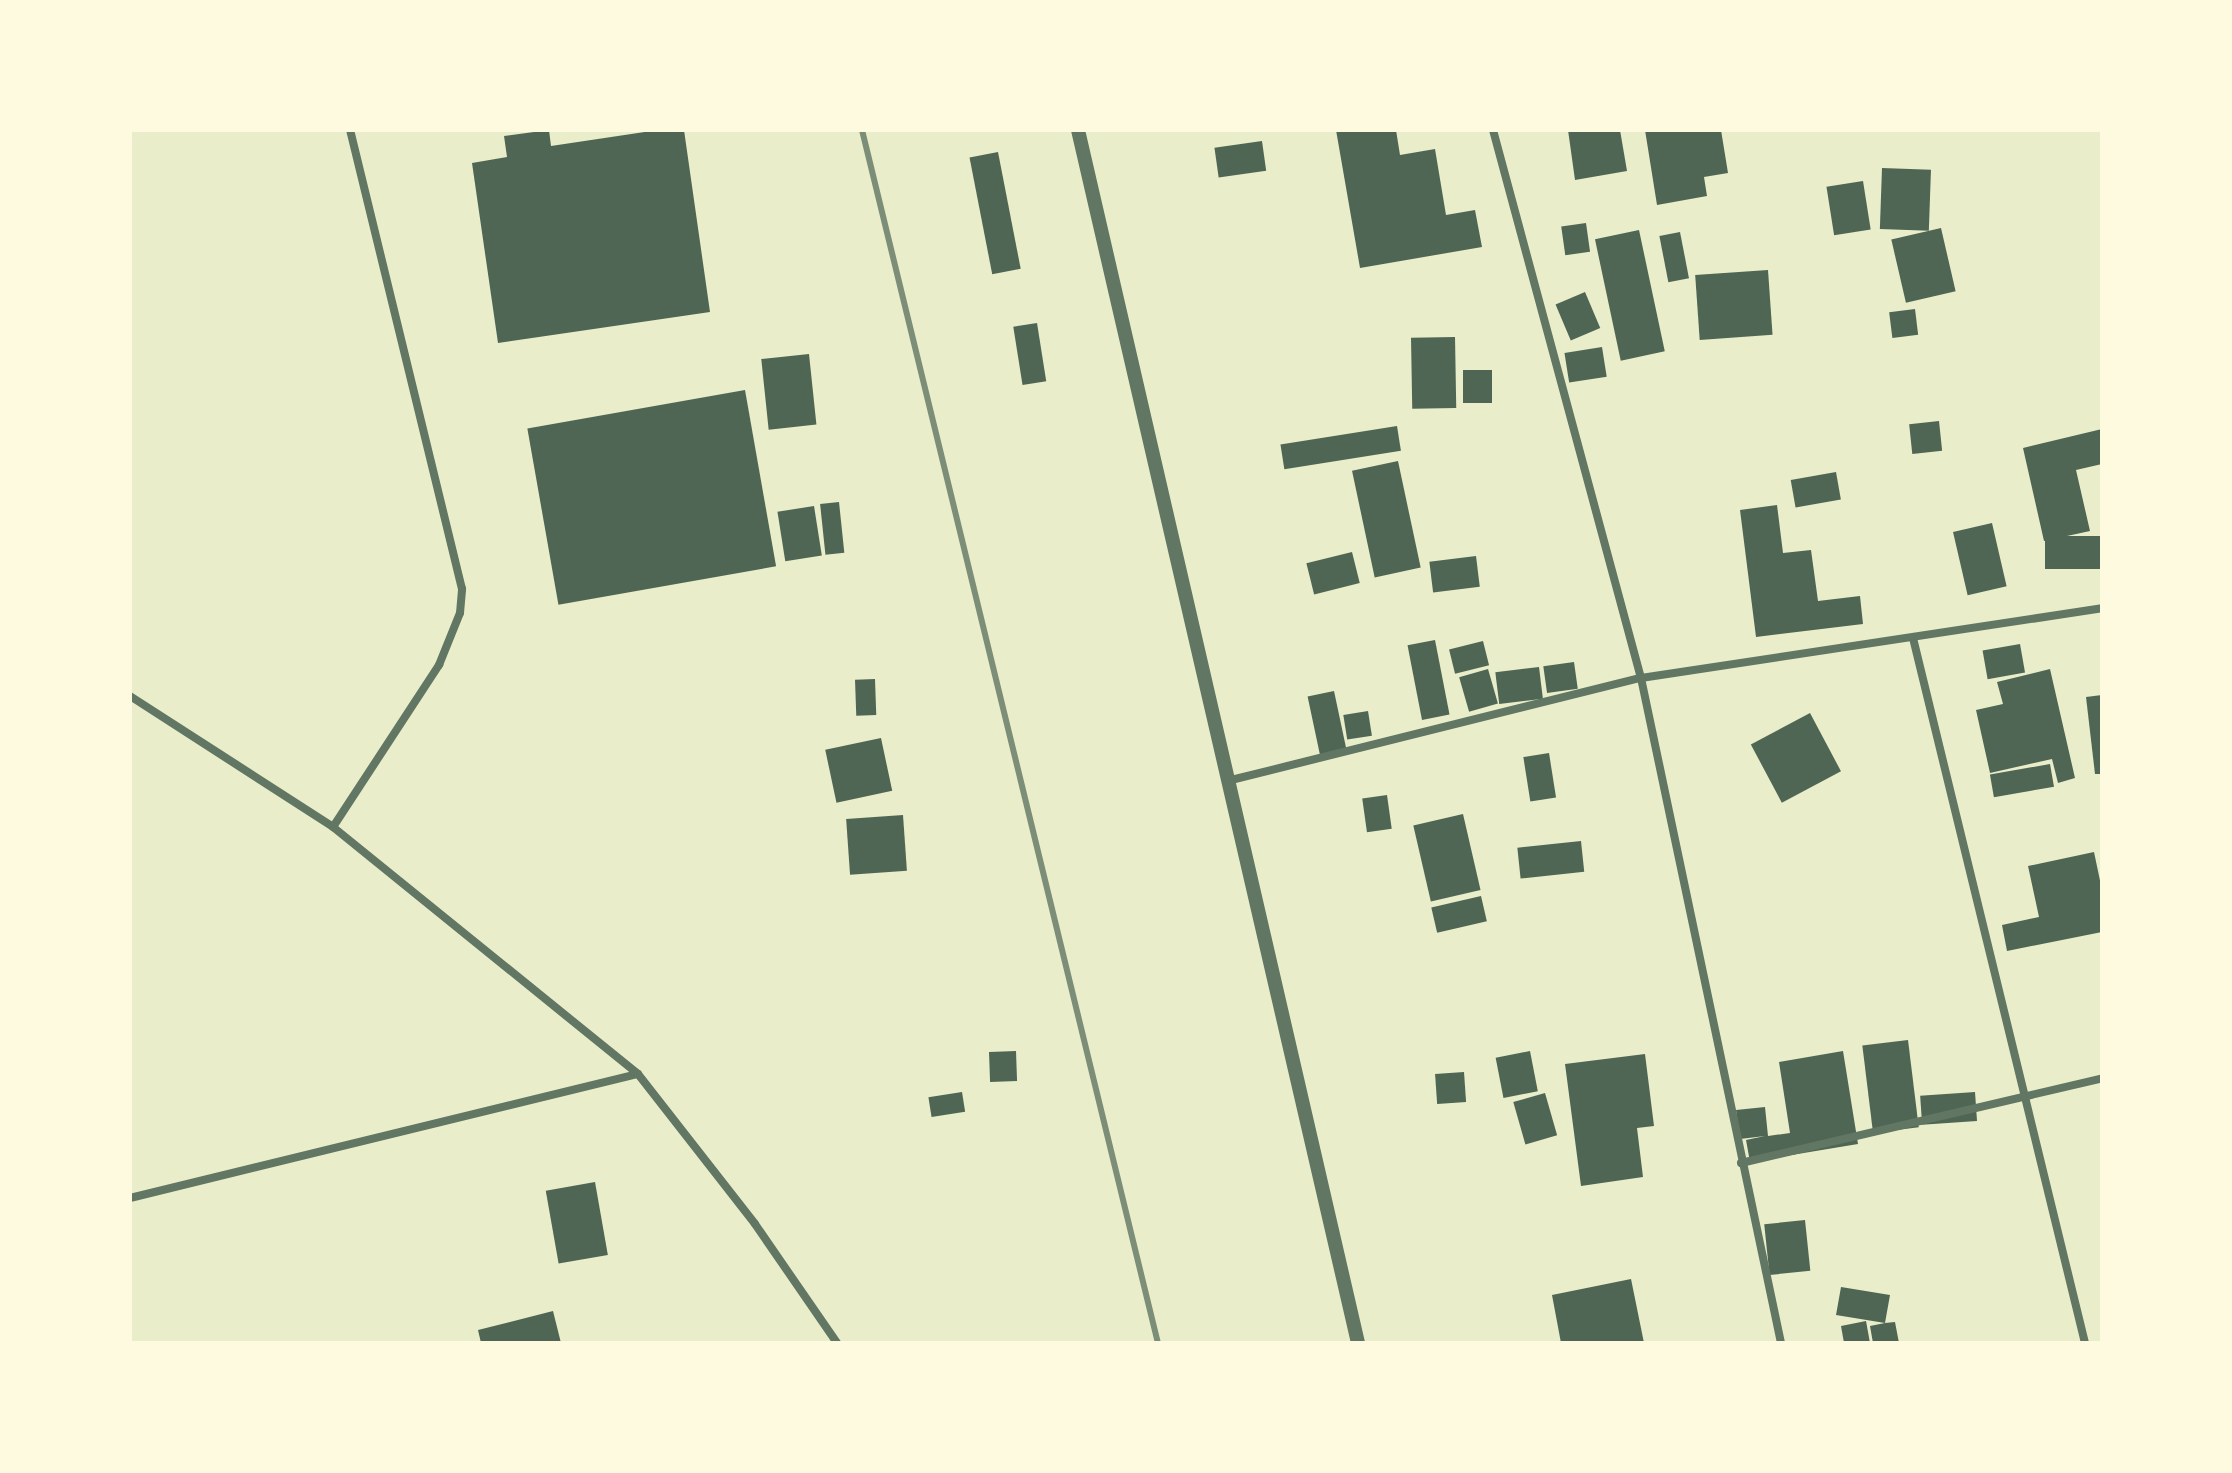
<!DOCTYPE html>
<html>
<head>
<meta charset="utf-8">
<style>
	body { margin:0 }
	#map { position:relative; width:2232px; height:1473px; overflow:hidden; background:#e9edc9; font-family:Literata,serif }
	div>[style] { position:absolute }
	.building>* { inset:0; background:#4f6655; transform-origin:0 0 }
	.minor>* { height:8px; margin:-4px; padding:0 4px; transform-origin:4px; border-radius:4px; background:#617663 }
	.tertiary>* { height:14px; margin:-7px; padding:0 7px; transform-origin:7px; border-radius:7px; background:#617663 }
	.rail>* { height:6px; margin:-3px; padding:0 3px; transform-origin:3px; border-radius:3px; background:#7c8e77 }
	span { translate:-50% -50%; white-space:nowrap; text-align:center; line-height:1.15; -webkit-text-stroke:6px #fefae0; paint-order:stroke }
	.frame { position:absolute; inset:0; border:132px solid #fefae0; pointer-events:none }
</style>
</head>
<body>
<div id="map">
	<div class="building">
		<i style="clip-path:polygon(549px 130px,551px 146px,658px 130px,684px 130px,710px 312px,498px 343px,472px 163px,507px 157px,504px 136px)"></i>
		<i style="clip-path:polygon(1336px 130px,1396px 130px,1400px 155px,1435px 149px,1446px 215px,1475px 210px,1482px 247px,1360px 268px)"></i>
		<i style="clip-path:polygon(1568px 130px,1620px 130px,1627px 171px,1575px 180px)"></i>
		<i style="clip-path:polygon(1645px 130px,1721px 130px,1728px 173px,1704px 177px,1707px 196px,1657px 205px)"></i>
		<i style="left:1262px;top:141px;width:30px;height:48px;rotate:82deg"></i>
		<i style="left:998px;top:152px;width:119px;height:29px;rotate:79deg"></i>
		<i style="left:1882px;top:168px;width:49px;height:61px;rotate:2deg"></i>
		<i style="left:1863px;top:181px;width:49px;height:37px;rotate:81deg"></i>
		<i style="left:1586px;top:223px;width:29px;height:25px;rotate:82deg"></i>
		<i style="left:1941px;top:228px;width:65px;height:51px;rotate:77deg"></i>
		<i style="left:1639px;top:230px;width:124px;height:45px;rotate:78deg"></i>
		<i style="left:1680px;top:232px;width:47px;height:21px;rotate:79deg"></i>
		<i style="left:1768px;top:270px;width:65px;height:73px;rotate:86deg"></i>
		<i style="left:1585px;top:292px;width:39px;height:32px;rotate:67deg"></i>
		<i style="left:1915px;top:309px;width:26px;height:26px;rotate:83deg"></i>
		<i style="left:1037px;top:323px;width:59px;height:24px;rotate:81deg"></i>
		<i style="left:1455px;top:337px;width:71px;height:44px;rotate:89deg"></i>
		<i style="left:1602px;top:347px;width:30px;height:38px;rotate:81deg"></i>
		<i style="left:809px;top:354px;width:71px;height:48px;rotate:84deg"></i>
		<i style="left:1463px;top:370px;width:29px;height:33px"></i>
		<i style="left:745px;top:390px;width:179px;height:221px;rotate:80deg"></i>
		<i style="left:1939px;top:421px;width:30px;height:30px;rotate:84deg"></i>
		<i style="left:1397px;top:426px;width:25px;height:118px;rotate:81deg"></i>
		<i style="clip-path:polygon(2102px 429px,2102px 464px,2076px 470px,2090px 531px,2044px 541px,2023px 448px)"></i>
		<i style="left:1398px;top:461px;width:109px;height:47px;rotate:78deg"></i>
		<i style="left:1836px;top:472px;width:28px;height:46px;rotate:80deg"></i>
		<i style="left:839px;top:502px;width:51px;height:19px;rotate:84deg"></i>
		<i style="clip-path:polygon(1777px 505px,1783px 553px,1811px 550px,1818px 601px,1860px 596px,1863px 624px,1756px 637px,1740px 510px)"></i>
		<i style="left:814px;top:506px;width:50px;height:37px;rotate:81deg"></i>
		<i style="left:1992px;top:523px;width:65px;height:40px;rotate:77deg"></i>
		<i style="left:2102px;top:536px;width:33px;height:57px;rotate:90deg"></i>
		<i style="left:1352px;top:552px;width:32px;height:47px;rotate:76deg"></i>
		<i style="left:1476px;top:556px;width:31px;height:47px;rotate:83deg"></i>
		<i style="left:1435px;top:640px;width:76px;height:28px;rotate:79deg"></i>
		<i style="left:1483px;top:641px;width:25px;height:35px;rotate:76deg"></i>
		<i style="left:2020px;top:644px;width:29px;height:38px;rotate:80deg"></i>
		<i style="left:1574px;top:662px;width:27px;height:31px;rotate:82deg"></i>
		<i style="left:1539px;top:667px;width:32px;height:44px;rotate:83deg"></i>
		<i style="left:1488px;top:669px;width:36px;height:30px;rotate:74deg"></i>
		<i style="clip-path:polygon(2050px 669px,2075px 778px,2058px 783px,2052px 759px,1990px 773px,1976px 710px,2003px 704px,1997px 682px)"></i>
		<i style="left:875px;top:679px;width:36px;height:20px;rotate:88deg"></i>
		<i style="left:1334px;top:691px;width:60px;height:27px;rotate:78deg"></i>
		<i style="clip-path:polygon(2102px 695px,2102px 774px,2095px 774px,2086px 697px)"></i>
		<i style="left:1368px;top:711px;width:25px;height:25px;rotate:81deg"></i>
		<i style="left:1810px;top:713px;width:66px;height:67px;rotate:62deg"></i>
		<i style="left:881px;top:738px;width:54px;height:57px;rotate:78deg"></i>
		<i style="left:1549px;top:753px;width:45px;height:26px;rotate:81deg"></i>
		<i style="left:2050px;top:764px;width:23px;height:61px;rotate:80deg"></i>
		<i style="left:1387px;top:795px;width:34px;height:25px;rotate:82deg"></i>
		<i style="left:1463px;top:814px;width:78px;height:51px;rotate:77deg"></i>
		<i style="left:903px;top:815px;width:56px;height:57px;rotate:86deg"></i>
		<i style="left:1581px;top:841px;width:31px;height:64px;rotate:84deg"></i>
		<i style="clip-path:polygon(2094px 852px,2102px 890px,2102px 932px,2007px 951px,2002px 925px,2039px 917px,2028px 866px)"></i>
		<i style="left:1481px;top:896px;width:26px;height:51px;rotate:77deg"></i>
		<i style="left:1908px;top:1040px;width:88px;height:46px;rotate:83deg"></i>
		<i style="left:1016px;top:1051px;width:30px;height:27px;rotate:88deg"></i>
		<i style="left:1530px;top:1051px;width:41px;height:35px;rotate:79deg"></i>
		<i style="clip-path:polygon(1843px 1051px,1858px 1144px,1750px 1162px,1746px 1140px,1765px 1136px,1740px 1139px,1736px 1110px,1765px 1107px,1768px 1136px,1790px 1133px,1779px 1062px)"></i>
		<i style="clip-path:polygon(1645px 1054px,1654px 1126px,1637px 1128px,1643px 1177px,1581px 1186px,1565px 1064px)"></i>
		<i style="left:1464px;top:1072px;width:30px;height:29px;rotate:86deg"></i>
		<i style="left:962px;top:1092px;width:20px;height:34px;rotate:81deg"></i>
		<i style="left:1975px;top:1092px;width:29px;height:55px;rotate:86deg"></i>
		<i style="left:1545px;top:1093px;width:44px;height:33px;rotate:74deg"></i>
		<i style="left:595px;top:1182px;width:74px;height:50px;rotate:80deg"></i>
		<i style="left:1805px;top:1220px;width:51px;height:41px;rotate:84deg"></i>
		<i style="clip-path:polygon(1631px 1279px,1644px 1343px,1561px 1343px,1552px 1295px)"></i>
		<i style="clip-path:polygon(1841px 1287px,1890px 1295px,1885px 1323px,1895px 1322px,1899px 1343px,1873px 1343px,1870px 1326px,1885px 1323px,1836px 1315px)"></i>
		<i style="clip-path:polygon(553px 1311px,561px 1343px,481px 1343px,478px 1330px)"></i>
		<i style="clip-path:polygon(1866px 1321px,1870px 1343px,1844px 1343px,1841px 1326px)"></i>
	</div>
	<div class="minor">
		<i style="left:1493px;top:130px;width:568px;rotate:74.89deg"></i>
		<i style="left:1641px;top:678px;width:680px;rotate:78.11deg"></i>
		<i style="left:1913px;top:638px;width:726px;rotate:76.29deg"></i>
		<i style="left:130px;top:696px;width:242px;rotate:32.8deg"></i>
		<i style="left:333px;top:827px;width:392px;rotate:39deg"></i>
		<i style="left:638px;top:1074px;width:190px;rotate:52deg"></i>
		<i style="left:755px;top:1224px;width:145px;rotate:55.4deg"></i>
		<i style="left:1227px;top:781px;width:427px;rotate:-14deg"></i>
		<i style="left:1641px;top:678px;width:466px;rotate:-8.6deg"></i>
		<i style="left:333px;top:827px;width:194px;rotate:-56.8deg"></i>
		<i style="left:439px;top:665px;width:56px;rotate:-68deg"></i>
		<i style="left:460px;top:613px;width:24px;rotate:-85deg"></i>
		<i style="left:462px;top:589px;width:472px;rotate:-103.7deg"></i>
		<i style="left:1741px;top:1163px;width:371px;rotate:-13.2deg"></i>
		<i style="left:130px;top:1198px;width:523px;rotate:-13.72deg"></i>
	</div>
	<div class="tertiary">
		<i style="left:1078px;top:130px;width:1245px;rotate:77deg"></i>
	</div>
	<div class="rail">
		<i style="left:862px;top:130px;width:1249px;rotate:76.29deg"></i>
	</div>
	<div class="frame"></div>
</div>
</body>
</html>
